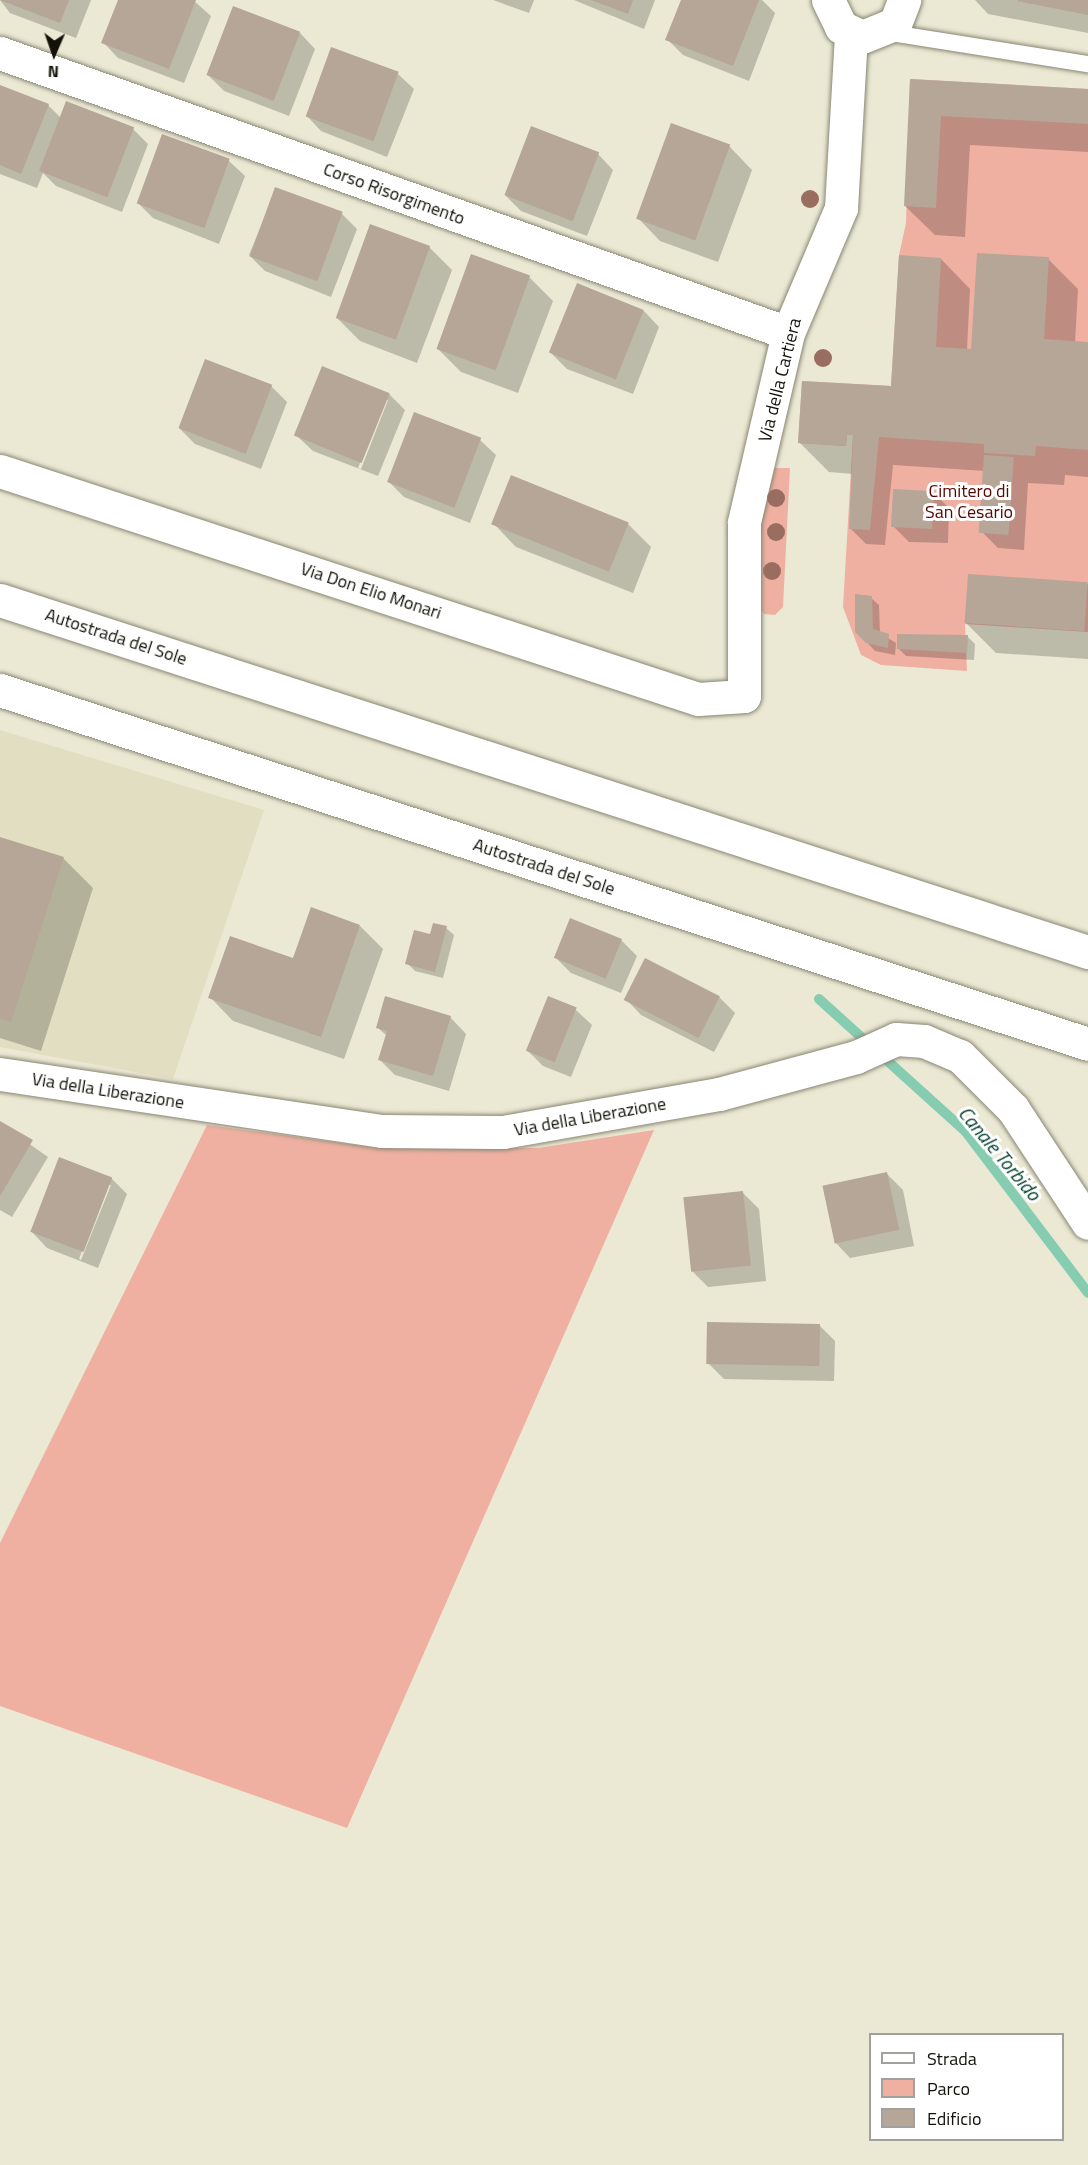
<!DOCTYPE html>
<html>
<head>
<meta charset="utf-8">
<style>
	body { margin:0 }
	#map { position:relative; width:1088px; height:2165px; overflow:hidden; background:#ebe9d4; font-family:"Titillium Web",sans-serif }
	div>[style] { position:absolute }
	.built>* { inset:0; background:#e2dec2 }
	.green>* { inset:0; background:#efb0a2 }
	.shadow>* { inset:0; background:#0003 }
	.stream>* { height:10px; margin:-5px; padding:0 5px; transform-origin:5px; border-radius:5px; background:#86ccb1 }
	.building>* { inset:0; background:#b5a698; transform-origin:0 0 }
	.roads { filter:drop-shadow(0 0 2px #898674) drop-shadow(0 0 2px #898674) }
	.lane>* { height:16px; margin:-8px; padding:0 8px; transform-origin:8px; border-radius:8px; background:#fff }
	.street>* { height:33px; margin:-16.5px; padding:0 16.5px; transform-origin:16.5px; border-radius:16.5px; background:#fff }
	.highway>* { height:33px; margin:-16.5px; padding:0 16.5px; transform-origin:16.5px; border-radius:16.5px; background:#fff }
	.trees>* { width:18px; height:18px; margin:-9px; border-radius:50%; background:#996d5f }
	span { translate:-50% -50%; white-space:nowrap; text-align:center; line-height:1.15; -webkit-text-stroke:6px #fff; paint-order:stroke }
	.street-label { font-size:18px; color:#12110a }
	.park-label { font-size:18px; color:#560800 }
	.water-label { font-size:20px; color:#034231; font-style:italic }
	.legend { position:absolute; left:869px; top:2033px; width:195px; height:108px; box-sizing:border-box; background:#fff; border:2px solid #a0a09d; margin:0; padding:8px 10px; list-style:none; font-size:18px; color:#12110a }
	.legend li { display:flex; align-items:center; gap:12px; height:30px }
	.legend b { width:30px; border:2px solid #a0a09d }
	.north { position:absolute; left:24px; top:24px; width:60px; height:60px; -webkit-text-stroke:4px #fff; paint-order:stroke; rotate:182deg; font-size:16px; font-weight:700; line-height:24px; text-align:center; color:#12110a }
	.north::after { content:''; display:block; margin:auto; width:21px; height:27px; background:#12110a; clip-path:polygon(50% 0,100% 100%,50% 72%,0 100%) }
</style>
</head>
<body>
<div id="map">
	<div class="built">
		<i style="clip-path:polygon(0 730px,264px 810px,173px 1079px,0 1047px)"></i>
	</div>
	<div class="green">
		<i style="clip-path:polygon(910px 79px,1088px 89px,1088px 632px,965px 624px,967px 671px,881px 665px,861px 655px,843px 607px,853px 435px,847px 435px,846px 446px,798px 443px,802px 381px,891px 386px,899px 255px,906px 223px)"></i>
		<i style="clip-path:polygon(774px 468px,790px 468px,783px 607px,775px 615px,764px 614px,756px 602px,762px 497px)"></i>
		<i style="clip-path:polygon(207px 1125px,377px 1148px,538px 1148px,654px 1130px,347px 1828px,0 1706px,0 1543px)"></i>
	</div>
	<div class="shadow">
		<i style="clip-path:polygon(0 0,91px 0,76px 38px,10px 13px)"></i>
		<i style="clip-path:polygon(119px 0,193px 0,211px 16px,184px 83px,118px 58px,103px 42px)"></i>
		<i style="clip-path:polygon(493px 0,534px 0,529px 13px)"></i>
		<i style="clip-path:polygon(574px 0,655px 0,644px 29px)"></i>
		<i style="clip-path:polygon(683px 0,762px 0,775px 13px,749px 81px,683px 55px,667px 39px)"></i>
		<i style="clip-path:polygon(975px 0,1088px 0,1088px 33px,988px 14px)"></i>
		<i style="clip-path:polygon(300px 33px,315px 49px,289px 116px,224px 91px,208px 75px)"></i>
		<i style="clip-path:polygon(398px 74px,414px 89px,387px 157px,321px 131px,306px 115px)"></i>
		<i style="clip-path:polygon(912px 81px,1088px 90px,1088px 152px,970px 145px,965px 237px,935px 235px,905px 206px)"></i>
		<i style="clip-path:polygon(0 87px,48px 105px,61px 118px,133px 129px,148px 144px,122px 212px,56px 186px,43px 173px,37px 188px,0 174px)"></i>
		<i style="clip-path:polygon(729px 146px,752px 170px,718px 262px,660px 241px,637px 217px)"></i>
		<i style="clip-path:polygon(598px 154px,613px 170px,587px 236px,521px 211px,505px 195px)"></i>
		<i style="clip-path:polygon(229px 161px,245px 176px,219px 244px,153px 218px,137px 202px)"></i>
		<i style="clip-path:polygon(276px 189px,342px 214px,357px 229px,331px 297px,265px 271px,249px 255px)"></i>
		<i style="clip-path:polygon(429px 247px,452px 270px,417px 363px,360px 341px,337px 318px)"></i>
		<i style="clip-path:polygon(472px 256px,530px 278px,553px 301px,518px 393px,461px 372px,438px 349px)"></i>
		<i style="clip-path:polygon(941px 259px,970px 289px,967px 350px,972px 350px,1048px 259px,1078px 289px,1075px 343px,1088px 343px,1088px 477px,1065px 475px,1064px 485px,1028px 483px,1024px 550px,998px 548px,982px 532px,985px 471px,893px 465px,885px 545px,866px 544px,850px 528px,853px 474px,829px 472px,800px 443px,892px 388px)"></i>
		<i style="clip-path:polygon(644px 311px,659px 327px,633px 394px,567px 369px,551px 353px)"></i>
		<i style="clip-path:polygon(271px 386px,287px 402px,261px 469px,195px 444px,179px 428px)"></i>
		<i style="clip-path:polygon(evenodd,389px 394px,405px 410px,378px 476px,313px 451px,297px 436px,389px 394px,385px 400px,388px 400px,361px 469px,358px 468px,385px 400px)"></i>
		<i style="clip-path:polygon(480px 440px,496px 455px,470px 523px,404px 497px,388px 481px)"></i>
		<i style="clip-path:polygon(933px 492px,949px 508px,948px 543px,909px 542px,893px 526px)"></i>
		<i style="clip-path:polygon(493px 523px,628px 524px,651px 547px,633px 593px,516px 547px)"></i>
		<i style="clip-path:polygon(1088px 584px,1088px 659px,996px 653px,966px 623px)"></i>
		<i style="clip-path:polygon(871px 598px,879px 605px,880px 633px,896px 643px,895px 655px,875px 651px,857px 632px)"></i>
		<i style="clip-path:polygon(967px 636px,975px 644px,974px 660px,906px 656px,899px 649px)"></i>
		<i style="clip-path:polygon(0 838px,64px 859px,93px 888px,41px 1051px,0 1038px)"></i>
		<i style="clip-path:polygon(360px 926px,383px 949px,344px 1059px,233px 1021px,210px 997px)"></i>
		<i style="clip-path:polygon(446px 928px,454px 935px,443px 978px,415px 971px,407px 963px)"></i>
		<i style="clip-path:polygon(621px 940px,637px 956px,621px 993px,571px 973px,555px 957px)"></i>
		<i style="clip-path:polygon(719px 997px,735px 1013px,714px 1052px,641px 1015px,626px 999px)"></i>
		<i style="clip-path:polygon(386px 998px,451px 1018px,466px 1034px,449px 1091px,395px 1075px,380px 1060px,387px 1036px,377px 1027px)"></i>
		<i style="clip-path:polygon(576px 1010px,592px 1025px,571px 1077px,543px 1066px,527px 1050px)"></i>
		<i style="clip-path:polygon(0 1123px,48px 1157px,12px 1217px,0 1210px)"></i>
		<i style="clip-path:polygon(887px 1174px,903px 1190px,914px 1246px,850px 1258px,835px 1242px)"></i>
		<i style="clip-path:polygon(evenodd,111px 1178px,127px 1194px,98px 1268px,47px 1248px,32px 1232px,111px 1178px,108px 1185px,111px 1185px,81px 1260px,79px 1259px,108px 1185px)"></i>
		<i style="clip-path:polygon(743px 1193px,759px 1209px,766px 1281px,708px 1287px,692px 1271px)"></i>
		<i style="clip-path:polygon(819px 1325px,835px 1341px,834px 1381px,724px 1379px,708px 1363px)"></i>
	</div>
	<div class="stream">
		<i style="left:819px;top:999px;width:198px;rotate:42.1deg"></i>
		<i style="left:966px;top:1132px;width:202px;rotate:52.8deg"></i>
	</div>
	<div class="building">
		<i style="clip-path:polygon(0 0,69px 0,60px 23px)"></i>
		<i style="clip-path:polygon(118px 0,196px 0,169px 69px,101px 43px)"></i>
		<i style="clip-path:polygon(591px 0,633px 0,628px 14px)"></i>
		<i style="clip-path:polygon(681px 0,759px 0,733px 66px,665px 40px)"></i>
		<i style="clip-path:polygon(1018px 0,1088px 0,1088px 15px,1017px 1px)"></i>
		<i style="left:233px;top:6px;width:72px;height:74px;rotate:21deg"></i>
		<i style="left:331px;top:47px;width:72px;height:74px;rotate:20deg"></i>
		<i style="clip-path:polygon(910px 79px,1088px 89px,1088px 124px,941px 116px,936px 208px,904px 206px)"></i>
		<i style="clip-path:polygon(0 85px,49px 104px,21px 174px,0 165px)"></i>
		<i style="left:66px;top:101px;width:73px;height:75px;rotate:21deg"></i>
		<i style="left:671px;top:123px;width:63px;height:102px;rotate:20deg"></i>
		<i style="left:531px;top:126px;width:73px;height:74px;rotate:21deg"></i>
		<i style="left:162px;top:134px;width:72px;height:74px;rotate:20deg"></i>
		<i style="left:275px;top:187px;width:72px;height:74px;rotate:20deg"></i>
		<i style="left:370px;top:224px;width:64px;height:100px;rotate:20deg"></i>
		<i style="clip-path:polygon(977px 253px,1049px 257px,1044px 339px,1088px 342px,1088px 450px,1036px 446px,1035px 456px,984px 453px,984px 444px,879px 437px,870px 530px,849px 529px,853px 435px,847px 435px,846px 446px,798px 443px,802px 381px,891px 386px,899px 255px,941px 258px,936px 347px,971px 349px)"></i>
		<i style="left:471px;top:254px;width:63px;height:101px;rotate:20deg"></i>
		<i style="left:577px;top:283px;width:72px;height:75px;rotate:22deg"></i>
		<i style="left:205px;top:359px;width:72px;height:74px;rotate:21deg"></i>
		<i style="left:322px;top:366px;width:73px;height:75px;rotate:22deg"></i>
		<i style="left:414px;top:412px;width:72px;height:75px;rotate:21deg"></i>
		<i style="left:984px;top:455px;width:30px;height:78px;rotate:4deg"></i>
		<i style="left:511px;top:475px;width:127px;height:53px;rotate:22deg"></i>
		<i style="left:893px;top:489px;width:41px;height:38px;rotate:3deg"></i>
		<i style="left:968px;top:574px;width:120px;height:49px;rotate:4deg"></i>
		<i style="clip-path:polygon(855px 594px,872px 596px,873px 629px,889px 634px,888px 648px,866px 643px,855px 632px)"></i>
		<i style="clip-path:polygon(897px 634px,968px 635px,967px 653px,897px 649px)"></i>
		<i style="clip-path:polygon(0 837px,64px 857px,11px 1022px,0 1019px)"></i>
		<i style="clip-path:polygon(311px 907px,360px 925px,321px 1037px,208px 998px,230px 936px,293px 958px)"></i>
		<i style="left:570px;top:918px;width:56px;height:43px;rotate:22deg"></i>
		<i style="clip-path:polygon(433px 923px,447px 926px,435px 972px,405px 964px,414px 930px,430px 934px)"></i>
		<i style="left:645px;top:958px;width:84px;height:47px;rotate:27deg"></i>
		<i style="clip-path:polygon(385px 996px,451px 1016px,433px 1076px,378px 1060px,387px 1031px,376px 1028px)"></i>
		<i style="left:548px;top:996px;width:31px;height:59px;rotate:22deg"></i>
		<i style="clip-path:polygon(0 1121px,33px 1140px,0 1196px)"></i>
		<i style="left:59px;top:1157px;width:57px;height:80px;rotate:21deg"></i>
		<i style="left:887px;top:1172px;width:59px;height:66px;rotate:78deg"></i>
		<i style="left:743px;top:1191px;width:75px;height:60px;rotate:84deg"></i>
		<i style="left:707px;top:1322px;width:113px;height:42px;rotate:1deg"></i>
	</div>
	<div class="roads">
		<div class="lane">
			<i style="left:885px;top:32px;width:206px;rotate:9deg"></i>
		</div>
		<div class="street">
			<i style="left:828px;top:0;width:30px;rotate:64deg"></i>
			<i style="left:841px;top:27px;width:23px;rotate:25deg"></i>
			<i style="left:862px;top:37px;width:35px;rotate:-22deg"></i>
			<i style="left:895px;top:24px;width:26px;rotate:-69deg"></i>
			<i style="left:0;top:53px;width:836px;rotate:19.56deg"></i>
			<i style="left:0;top:471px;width:734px;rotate:18.09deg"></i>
			<i style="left:698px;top:699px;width:46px;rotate:-3.7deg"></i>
			<i style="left:744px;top:696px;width:174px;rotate:-90deg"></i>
			<i style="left:744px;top:522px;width:194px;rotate:-76.9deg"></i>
			<i style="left:788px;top:333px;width:136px;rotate:-67deg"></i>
			<i style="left:841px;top:208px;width:174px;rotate:-86.7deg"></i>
			<i style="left:0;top:1074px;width:386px;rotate:8.5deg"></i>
			<i style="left:382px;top:1131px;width:121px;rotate:0.5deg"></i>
			<i style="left:503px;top:1132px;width:219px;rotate:-10deg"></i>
			<i style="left:719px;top:1094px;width:142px;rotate:-15.1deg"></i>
			<i style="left:856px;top:1057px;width:44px;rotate:-24.2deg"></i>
			<i style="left:896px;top:1039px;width:28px;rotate:4deg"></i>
			<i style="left:924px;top:1041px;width:39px;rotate:23deg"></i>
			<i style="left:960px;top:1056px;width:75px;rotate:45deg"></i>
			<i style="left:1013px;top:1109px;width:136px;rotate:56.7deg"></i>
		</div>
		<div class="highway">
			<i style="left:0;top:600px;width:1144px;rotate:17.93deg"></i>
			<i style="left:0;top:690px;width:1144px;rotate:18.02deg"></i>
		</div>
	</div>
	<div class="trees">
		<i style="left:810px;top:199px"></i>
		<i style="left:823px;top:358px"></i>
		<i style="left:776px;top:498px"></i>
		<i style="left:776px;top:532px"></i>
		<i style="left:772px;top:571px"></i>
	</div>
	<div class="street-label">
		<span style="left:394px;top:194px;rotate:20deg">Corso Risorgimento</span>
		<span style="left:780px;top:380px;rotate:-76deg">Via della Cartiera</span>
		<span style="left:371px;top:591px;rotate:18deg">Via Don Elio Monari</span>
		<span style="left:116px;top:637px;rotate:18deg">Autostrada del Sole</span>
		<span style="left:544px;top:867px;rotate:18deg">Autostrada del Sole</span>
		<span style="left:108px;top:1091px;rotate:9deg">Via della Liberazione</span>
		<span style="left:590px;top:1117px;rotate:-10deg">Via della Liberazione</span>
	</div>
	<div class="park-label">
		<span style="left:969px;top:502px">Cimitero di<br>San Cesario</span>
	</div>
	<div class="water-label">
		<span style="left:1000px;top:1153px;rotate:50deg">Canale Torbido</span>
	</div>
	<ul class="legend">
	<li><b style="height:8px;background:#fff"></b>Strada</li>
	<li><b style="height:16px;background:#efb0a2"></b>Parco</li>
	<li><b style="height:16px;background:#b5a698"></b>Edificio</li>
	</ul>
	<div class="north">N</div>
</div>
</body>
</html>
